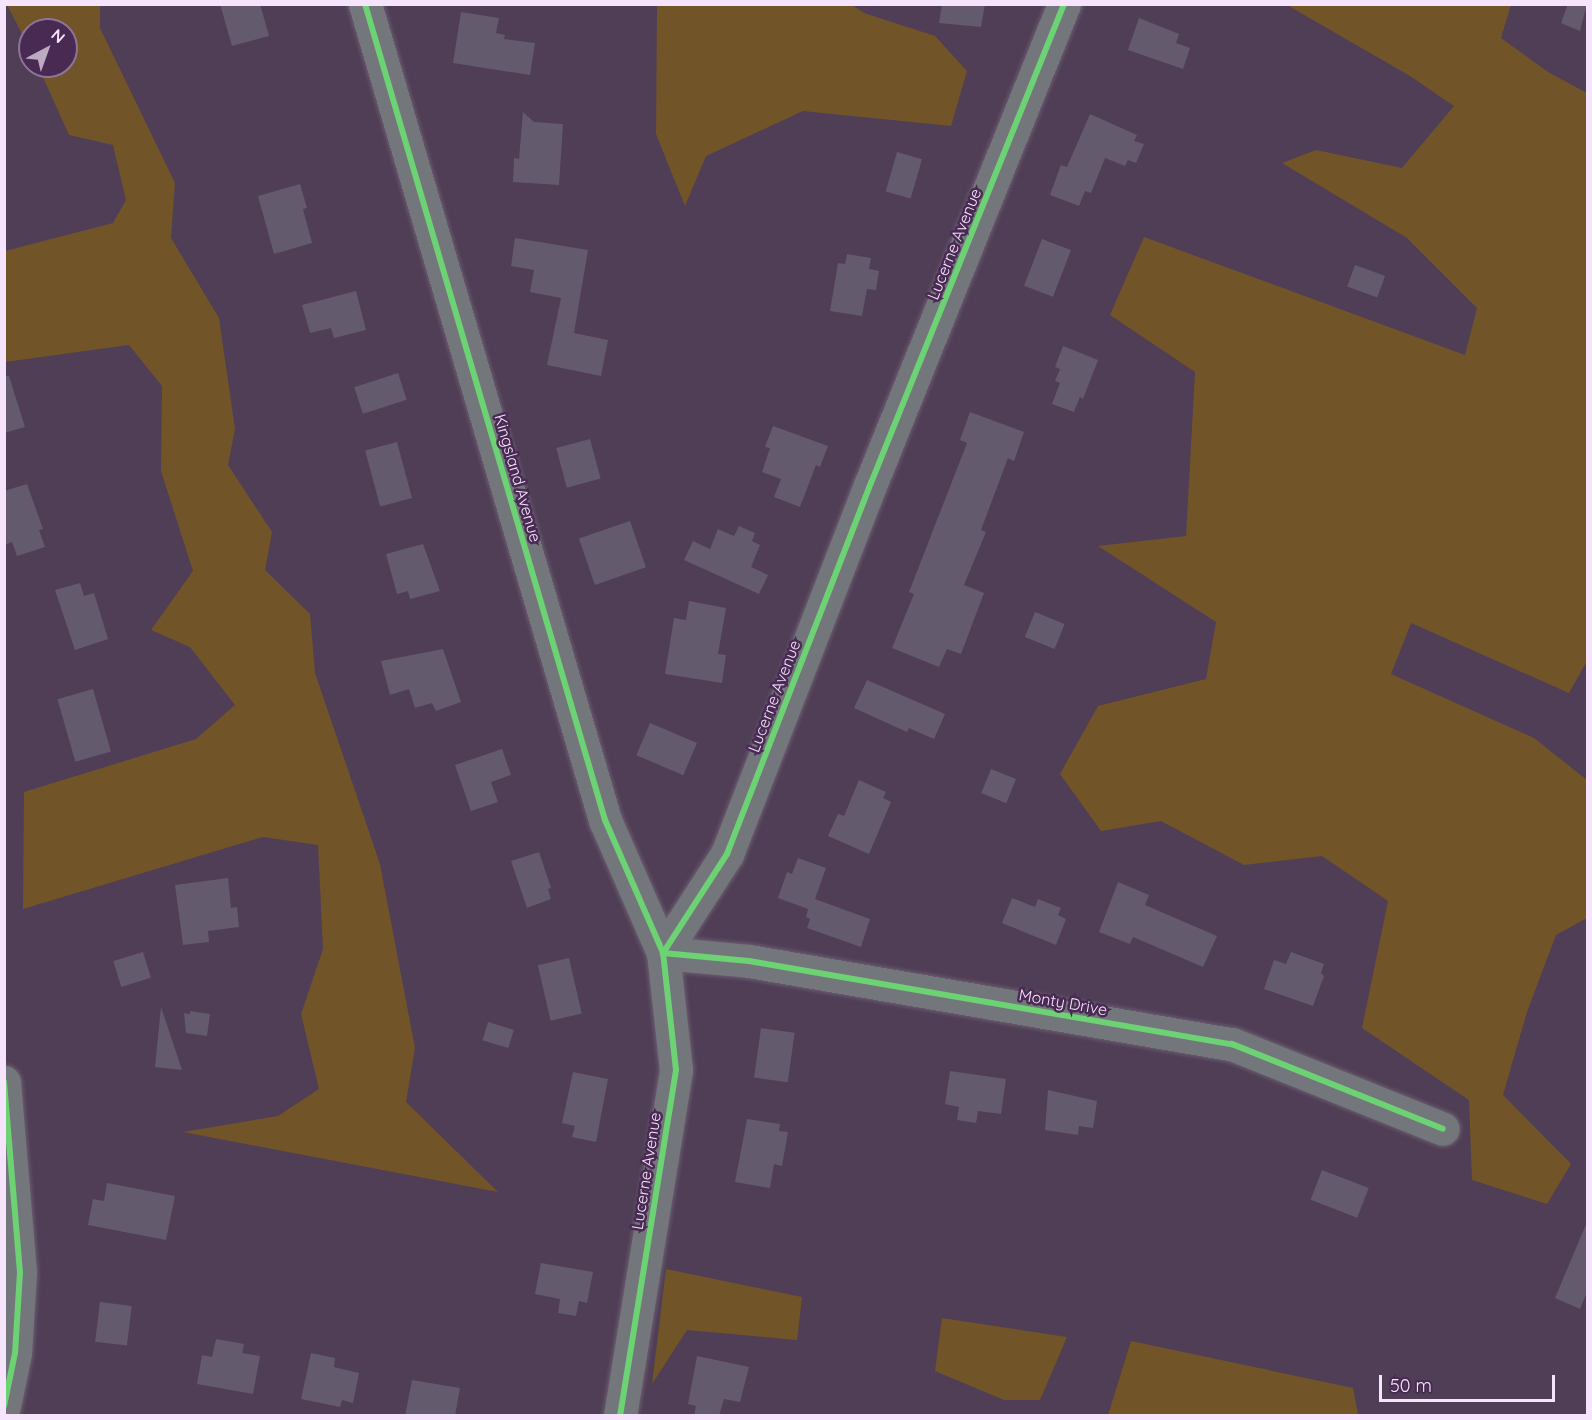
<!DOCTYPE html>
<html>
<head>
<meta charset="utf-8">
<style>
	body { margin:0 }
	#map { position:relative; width:1592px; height:1420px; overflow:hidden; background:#4f3e55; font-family:Quicksand,sans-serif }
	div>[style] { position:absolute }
	.green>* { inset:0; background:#725429 }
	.building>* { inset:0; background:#645a6e; transform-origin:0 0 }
	.roads { filter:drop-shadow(0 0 2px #6c5d71) drop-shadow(0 0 2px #6c5d71) }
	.minor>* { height:33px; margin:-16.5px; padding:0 16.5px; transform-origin:16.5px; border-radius:16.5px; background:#73777c }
	.cycleway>* { height:6px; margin:-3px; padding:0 3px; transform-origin:3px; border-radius:3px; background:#6cd273 }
	span { translate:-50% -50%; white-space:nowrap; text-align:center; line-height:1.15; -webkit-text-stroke:5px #492a53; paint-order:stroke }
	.street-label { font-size:16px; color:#f6e3fc }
	.frame { position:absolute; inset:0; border:6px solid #f6e3fc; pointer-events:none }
	.north { position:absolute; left:18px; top:18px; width:60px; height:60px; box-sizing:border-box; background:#492a53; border:2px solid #8e7497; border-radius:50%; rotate:41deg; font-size:16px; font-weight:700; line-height:24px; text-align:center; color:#f6e3fc }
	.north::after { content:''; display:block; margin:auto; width:21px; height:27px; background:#bca9c2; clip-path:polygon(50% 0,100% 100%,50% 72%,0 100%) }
	.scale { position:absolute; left:1379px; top:1375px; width:176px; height:27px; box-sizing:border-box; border:3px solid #f6e3fc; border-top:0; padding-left:8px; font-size:18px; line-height:21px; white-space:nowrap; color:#f6e3fc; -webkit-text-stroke:4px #492a53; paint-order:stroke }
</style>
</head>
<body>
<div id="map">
	<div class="green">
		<i style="clip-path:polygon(7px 5px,100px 5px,100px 28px,175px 183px,171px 238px,219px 318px,235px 429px,228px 465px,272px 532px,265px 570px,310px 614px,315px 673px,380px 864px,415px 1048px,406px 1102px,498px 1192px,183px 1132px,278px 1116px,319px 1089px,301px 1014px,323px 949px,318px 845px,263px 837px,23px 909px,24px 792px,196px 739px,235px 705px,190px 647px,151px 630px,193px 571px,161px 471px,162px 386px,129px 345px,5px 362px,5px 251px,113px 223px,126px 200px,113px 145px,69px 135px,38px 66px,66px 66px,66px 30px,30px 30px,30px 49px)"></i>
		<i style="clip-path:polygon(657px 5px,852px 5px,864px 13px,935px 36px,967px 71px,951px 126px,803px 111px,706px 156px,685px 206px,656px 134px)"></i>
		<i style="clip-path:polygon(1287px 5px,1511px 5px,1501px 38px,1548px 72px,1587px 93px,1587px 661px,1569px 693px,1411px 623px,1391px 674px,1534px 738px,1587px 780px,1587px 918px,1556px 935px,1527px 1012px,1503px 1095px,1571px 1164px,1547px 1204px,1472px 1180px,1469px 1100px,1362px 1028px,1388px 901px,1322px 856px,1244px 865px,1161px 821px,1101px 831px,1060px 774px,1098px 706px,1206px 679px,1216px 622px,1098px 546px,1186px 536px,1195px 372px,1110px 315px,1144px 237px,1465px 355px,1477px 308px,1407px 238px,1282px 163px,1316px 150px,1402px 168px,1454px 106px,1410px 76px)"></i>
		<i style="clip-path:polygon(666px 1269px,802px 1297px,797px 1340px,687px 1330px,652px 1384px)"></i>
		<i style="clip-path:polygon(942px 1318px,1067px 1337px,1040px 1400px,1004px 1400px,935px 1371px)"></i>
		<i style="clip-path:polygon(1131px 1341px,1353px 1388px,1358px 1414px,1362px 1415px,1108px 1415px)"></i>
	</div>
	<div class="building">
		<i style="clip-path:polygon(220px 4px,260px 4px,269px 36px,232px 46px)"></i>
		<i style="clip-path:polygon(942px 4px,985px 4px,981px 27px,939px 23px)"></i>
		<i style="clip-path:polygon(1568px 4px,1587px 4px,1580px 31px,1561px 23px)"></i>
		<i style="clip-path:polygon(461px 12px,499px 18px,496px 33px,505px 35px,504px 39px,535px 43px,530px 75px,453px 63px)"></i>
		<i style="clip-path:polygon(1139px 18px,1179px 34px,1176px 43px,1190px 48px,1183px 69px,1128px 50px)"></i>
		<i style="clip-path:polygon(523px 112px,534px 122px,563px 124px,559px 185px,513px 182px,514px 158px,519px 159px)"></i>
		<i style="clip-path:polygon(1090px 114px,1137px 135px,1134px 141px,1144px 144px,1136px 163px,1128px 160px,1125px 166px,1105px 158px,1091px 193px,1085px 191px,1079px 206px,1050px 195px,1061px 165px,1067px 167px)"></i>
		<i style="left:897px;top:152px;width:26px;height:41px;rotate:16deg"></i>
		<i style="clip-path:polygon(300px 184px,307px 208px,303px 209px,312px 243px,274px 254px,258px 196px)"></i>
		<i style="clip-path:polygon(515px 238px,588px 250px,574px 333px,608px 340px,601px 376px,547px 365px,561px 298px,530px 292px,534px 270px,511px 266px)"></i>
		<i style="left:1042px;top:239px;width:31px;height:50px;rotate:21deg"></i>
		<i style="clip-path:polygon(847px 254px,871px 258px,869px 269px,879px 271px,876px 290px,867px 289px,862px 316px,830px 311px,838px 263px,845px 264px)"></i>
		<i style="left:1355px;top:265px;width:32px;height:23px;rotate:20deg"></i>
		<i style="clip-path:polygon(356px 291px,366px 330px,334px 338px,331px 328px,310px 333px,302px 305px)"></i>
		<i style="clip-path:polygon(1063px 346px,1098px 360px,1083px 399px,1080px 397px,1074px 412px,1052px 404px,1060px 383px,1055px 381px,1060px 369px,1055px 367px)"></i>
		<i style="left:398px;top:373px;width:28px;height:46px;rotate:72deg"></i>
		<i style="clip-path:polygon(4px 376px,9px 376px,25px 427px,4px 433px)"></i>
		<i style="clip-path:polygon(970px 412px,1024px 432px,1014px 461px,1008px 458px,981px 530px,986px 532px,964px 585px,984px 593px,961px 654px,947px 649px,939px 667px,892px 648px,914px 594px,909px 592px,967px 443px,960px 440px)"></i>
		<i style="clip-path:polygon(773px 426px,828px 446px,820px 467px,816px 465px,800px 507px,774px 497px,781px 479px,762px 472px,770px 448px,765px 447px)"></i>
		<i style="left:590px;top:439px;width:41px;height:35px;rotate:75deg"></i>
		<i style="left:397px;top:442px;width:58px;height:33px;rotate:75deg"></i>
		<i style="clip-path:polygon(27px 484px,43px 529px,39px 530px,45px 547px,17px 556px,12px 542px,4px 545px,4px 491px)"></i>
		<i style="left:630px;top:521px;width:49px;height:54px;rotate:71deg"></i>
		<i style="clip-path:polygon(739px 526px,755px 533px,752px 541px,760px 545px,751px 567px,768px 575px,759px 594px,684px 560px,693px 541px,710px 549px,718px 529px,734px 536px)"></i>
		<i style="clip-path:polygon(423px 544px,440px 591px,410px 599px,408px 591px,397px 594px,386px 554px)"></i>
		<i style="clip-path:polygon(80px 583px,84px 596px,94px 593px,108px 639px,75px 650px,55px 590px)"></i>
		<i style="clip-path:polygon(689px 601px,726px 608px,718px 654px,726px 655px,722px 683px,665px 674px,674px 618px,686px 620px)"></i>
		<i style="left:1035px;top:612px;width:32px;height:27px;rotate:22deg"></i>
		<i style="clip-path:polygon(443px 649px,461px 702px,436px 711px,432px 703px,415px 708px,409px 689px,390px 695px,381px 661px)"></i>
		<i style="clip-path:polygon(867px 680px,945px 714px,934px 739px,909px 728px,907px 732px,854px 708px)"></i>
		<i style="left:93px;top:689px;width:65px;height:37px;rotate:74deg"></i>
		<i style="left:650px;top:723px;width:51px;height:35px;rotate:23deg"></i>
		<i style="clip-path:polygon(502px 749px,511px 775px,491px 782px,498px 802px,471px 811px,455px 765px)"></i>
		<i style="left:991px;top:769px;width:27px;height:26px;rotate:22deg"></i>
		<i style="clip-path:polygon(859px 780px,886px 792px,883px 798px,891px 802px,869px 854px,828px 836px,838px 814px,844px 816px)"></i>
		<i style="clip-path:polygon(539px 852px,551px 888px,548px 889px,551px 899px,527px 908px,511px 861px)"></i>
		<i style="clip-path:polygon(798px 858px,826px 868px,815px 899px,870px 919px,861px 947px,807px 928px,810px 919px,806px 917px,808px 909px,778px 898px,787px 872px,792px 874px)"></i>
		<i style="clip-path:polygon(228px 878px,231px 908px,237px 907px,239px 927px,208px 931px,209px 942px,183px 945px,175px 885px)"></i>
		<i style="clip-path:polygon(1118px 882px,1149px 895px,1145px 905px,1217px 936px,1203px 967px,1133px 937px,1130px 944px,1099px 932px)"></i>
		<i style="clip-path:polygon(1012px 898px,1035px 907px,1038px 899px,1061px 908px,1058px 915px,1066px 919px,1056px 945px,1002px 923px)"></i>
		<i style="left:143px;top:952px;width:27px;height:31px;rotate:73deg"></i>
		<i style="clip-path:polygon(1291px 952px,1324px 964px,1321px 973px,1324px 976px,1313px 1006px,1264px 989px,1274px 960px,1286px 964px)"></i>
		<i style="left:569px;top:958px;width:57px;height:32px;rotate:77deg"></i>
		<i style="clip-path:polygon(161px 1007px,182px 1070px,155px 1067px)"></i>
		<i style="clip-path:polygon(190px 1011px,210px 1014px,207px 1036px,186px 1033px,184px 1013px,190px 1014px)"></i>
		<i style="left:488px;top:1022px;width:27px;height:19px;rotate:17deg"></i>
		<i style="left:761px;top:1028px;width:34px;height:50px;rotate:8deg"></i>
		<i style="clip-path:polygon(950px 1071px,1006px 1079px,1001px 1114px,978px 1111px,976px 1123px,957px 1120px,959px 1107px,945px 1104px)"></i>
		<i style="clip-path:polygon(573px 1072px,608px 1079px,596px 1142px,572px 1137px,575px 1126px,562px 1123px)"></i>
		<i style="clip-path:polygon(1048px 1090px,1097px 1101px,1093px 1128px,1079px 1126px,1078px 1135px,1045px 1130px)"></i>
		<i style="clip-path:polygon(747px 1119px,780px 1124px,779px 1131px,788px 1132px,782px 1166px,774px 1164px,770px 1188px,735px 1182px)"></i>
		<i style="left:1322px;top:1170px;width:50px;height:32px;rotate:21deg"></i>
		<i style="clip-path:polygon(107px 1183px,175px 1196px,166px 1240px,88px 1225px,93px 1199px,104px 1201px)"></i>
		<i style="clip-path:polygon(1587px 1222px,1587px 1292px,1580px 1309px,1555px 1298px)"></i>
		<i style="clip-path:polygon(541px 1263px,593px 1272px,587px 1303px,579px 1301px,576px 1316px,558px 1313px,560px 1299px,535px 1294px)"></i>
		<i style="left:100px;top:1302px;width:32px;height:40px;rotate:7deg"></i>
		<i style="clip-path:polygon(216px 1339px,244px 1344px,242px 1353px,260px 1356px,253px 1394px,197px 1384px,202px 1355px,212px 1357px)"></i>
		<i style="clip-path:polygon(311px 1353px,335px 1358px,334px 1367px,359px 1373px,353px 1403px,342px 1400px,340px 1407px,301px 1399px)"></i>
		<i style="clip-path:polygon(697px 1356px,749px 1367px,740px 1402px,724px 1399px,719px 1416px,694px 1416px,696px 1406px,688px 1404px)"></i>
		<i style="clip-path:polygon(412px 1380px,460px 1388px,455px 1416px,405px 1416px)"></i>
	</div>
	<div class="roads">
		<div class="minor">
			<i style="left:365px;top:4px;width:851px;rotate:73.61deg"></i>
			<i style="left:605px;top:820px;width:145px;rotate:66.4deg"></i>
			<i style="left:663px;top:953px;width:86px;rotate:5.3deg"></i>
			<i style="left:749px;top:961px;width:490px;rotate:9.8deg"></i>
			<i style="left:1232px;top:1044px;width:227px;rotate:21.9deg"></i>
			<i style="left:4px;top:1082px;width:191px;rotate:85.2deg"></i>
			<i style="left:20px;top:1272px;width:81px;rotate:93.5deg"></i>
			<i style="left:15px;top:1353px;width:54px;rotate:101.7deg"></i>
			<i style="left:620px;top:1416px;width:351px;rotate:-80.8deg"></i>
			<i style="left:676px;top:1070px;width:118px;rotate:-96.3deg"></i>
			<i style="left:663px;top:953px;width:118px;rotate:-57.1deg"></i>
			<i style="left:727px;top:854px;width:398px;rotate:-68.8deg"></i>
			<i style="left:871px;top:483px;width:516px;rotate:-68.05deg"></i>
		</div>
	</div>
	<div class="cycleway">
		<i style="left:365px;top:4px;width:851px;rotate:73.61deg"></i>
		<i style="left:605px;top:820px;width:145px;rotate:66.4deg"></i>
		<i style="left:663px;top:953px;width:86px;rotate:5.3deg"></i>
		<i style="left:749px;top:961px;width:490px;rotate:9.8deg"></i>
		<i style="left:1232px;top:1044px;width:227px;rotate:21.9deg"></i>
		<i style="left:4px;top:1082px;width:191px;rotate:85.2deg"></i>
		<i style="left:20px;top:1272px;width:81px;rotate:93.5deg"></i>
		<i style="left:15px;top:1353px;width:54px;rotate:101.7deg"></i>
		<i style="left:620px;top:1416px;width:351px;rotate:-80.8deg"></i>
		<i style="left:676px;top:1070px;width:118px;rotate:-96.3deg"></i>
		<i style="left:663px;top:953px;width:118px;rotate:-57.1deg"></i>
		<i style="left:727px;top:854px;width:398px;rotate:-68.8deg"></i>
		<i style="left:871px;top:483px;width:516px;rotate:-68.05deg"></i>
	</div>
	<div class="street-label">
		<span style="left:954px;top:244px;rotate:-68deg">Lucerne Avenue</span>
		<span style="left:518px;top:478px;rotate:74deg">Kingsland Avenue</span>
		<span style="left:774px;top:696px;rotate:-69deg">Lucerne Avenue</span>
		<span style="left:1063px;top:1002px;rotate:10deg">Monty Drive</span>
		<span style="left:646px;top:1171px;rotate:-81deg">Lucerne Avenue</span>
	</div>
	<div class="frame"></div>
	<div class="north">N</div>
	<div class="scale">50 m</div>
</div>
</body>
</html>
